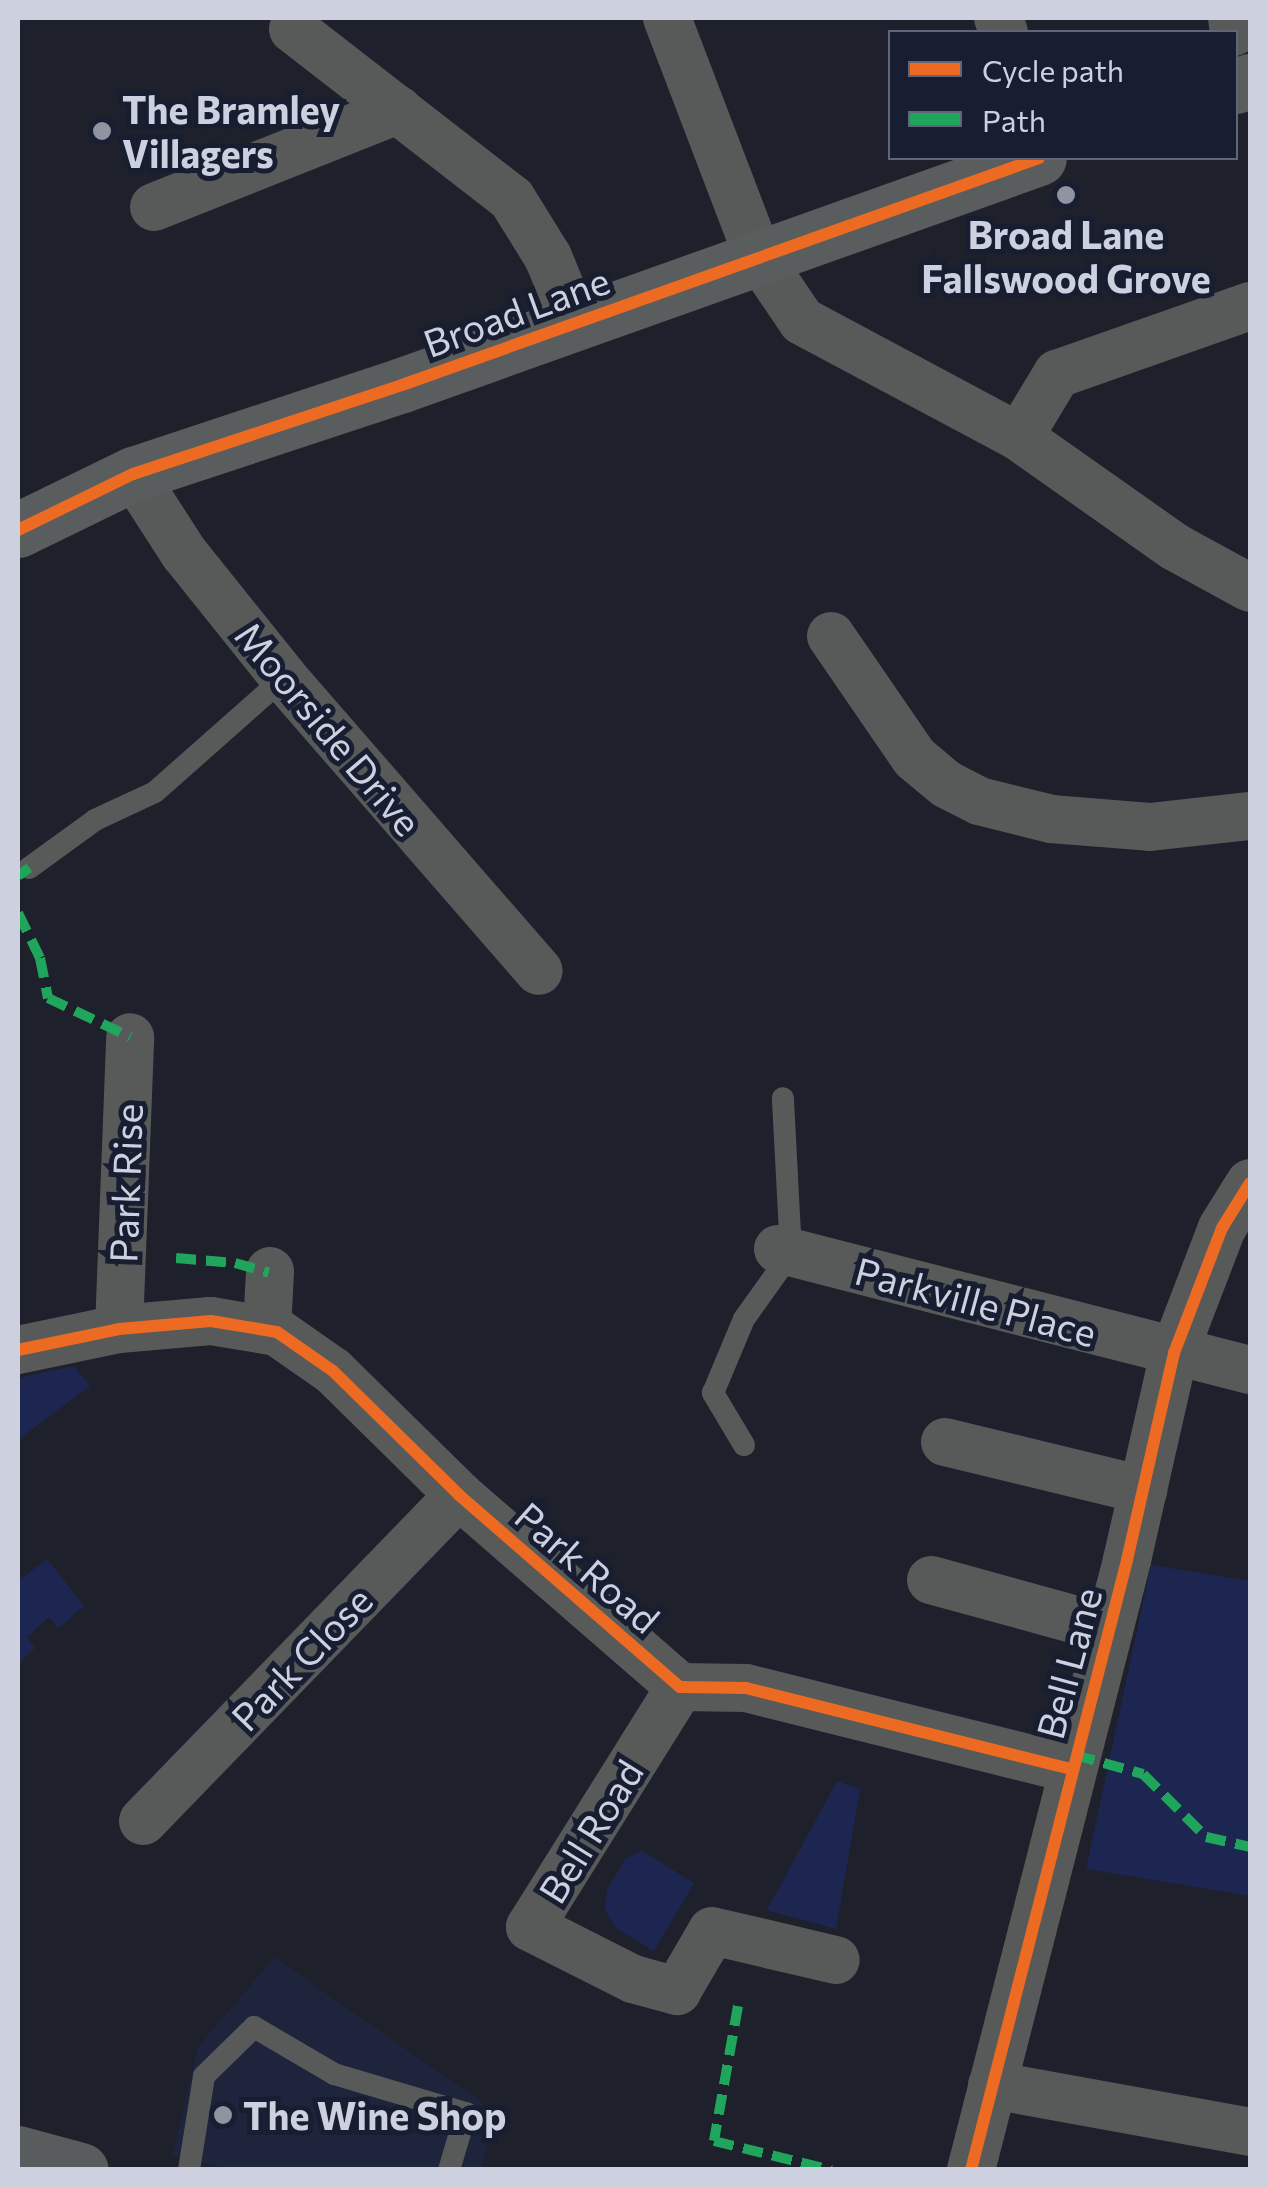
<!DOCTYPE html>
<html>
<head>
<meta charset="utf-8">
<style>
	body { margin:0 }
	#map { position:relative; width:1268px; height:2187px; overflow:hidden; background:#1e212b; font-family:Commissioner,sans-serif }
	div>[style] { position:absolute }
	.built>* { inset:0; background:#1d243b }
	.green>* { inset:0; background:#1d2651 }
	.lane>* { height:22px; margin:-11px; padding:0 11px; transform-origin:11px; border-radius:11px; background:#575a59 }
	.street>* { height:48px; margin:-24px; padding:0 24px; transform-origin:24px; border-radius:24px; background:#575a59 }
	.secondary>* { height:55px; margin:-27.5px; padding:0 27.5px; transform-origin:27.5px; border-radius:27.5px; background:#5a5d5d }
	.primary>* { height:55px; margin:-27.5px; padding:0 27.5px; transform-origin:27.5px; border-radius:27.5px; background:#595c5d }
	.quiet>* { height:10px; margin-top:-5px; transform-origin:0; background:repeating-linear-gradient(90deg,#20a55d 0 20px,transparent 0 30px) }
	.cycleway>* { height:12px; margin:-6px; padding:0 6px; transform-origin:6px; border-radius:6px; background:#ed6a23 }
	.dots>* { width:28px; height:28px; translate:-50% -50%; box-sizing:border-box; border:5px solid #181e31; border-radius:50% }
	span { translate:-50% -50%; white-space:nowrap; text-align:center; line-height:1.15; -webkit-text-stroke:10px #181e31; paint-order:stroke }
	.poi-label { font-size:38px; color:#cdd1df; font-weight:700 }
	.left { translate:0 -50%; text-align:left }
	.street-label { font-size:38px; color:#cdd1df }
	.frame { position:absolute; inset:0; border:20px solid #cdd1df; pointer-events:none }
	.legend { position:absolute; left:888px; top:30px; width:350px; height:130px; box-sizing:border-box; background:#181e31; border:2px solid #606677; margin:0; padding:12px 18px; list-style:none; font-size:30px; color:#cdd1df }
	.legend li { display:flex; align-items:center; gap:20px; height:50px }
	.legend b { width:50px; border:2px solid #606677 }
</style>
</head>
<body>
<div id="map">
	<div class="built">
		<i style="clip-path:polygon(274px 1957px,496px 2112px,481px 2169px,230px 2170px,172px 2155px,198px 2047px)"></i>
	</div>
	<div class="green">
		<i style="clip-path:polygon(74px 1366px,90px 1386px,18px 1440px,18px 1378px)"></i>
		<i style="clip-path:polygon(47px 1559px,84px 1606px,58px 1628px,49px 1617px,27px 1637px,35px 1648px,18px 1664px,18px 1581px)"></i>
		<i style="clip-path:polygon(1151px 1565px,1250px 1581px,1250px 1896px,1086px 1869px)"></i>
		<i style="clip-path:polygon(837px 1781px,860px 1789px,836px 1929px,767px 1910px)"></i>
		<i style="clip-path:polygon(642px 1851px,694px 1883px,654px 1951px,616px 1928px,605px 1910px,607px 1890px,626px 1858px)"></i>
	</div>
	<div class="lane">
		<i style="left:29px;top:868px;width:82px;rotate:-36deg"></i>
		<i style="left:95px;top:820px;width:66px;rotate:-25deg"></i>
		<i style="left:155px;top:792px;width:172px;rotate:-41.5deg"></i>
		<i style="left:744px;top:1445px;width:61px;rotate:-120.8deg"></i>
		<i style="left:713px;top:1393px;width:80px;rotate:-67.3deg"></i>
		<i style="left:744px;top:1319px;width:81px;rotate:-54.5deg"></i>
		<i style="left:791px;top:1253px;width:155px;rotate:-93deg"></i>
		<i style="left:189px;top:2170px;width:95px;rotate:-80.9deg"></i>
		<i style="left:204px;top:2076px;width:70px;rotate:-44.4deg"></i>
		<i style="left:254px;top:2027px;width:93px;rotate:30.4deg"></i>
		<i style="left:334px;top:2074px;width:138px;rotate:16.5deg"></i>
		<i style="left:466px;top:2113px;width:59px;rotate:106.6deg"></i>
	</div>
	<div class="street">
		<i style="left:667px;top:18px;width:255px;rotate:69.1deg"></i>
		<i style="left:758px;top:256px;width:78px;rotate:55.9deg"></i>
		<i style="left:802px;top:321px;width:246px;rotate:28.1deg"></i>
		<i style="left:1019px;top:437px;width:191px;rotate:35.2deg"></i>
		<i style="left:1175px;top:547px;width:85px;rotate:28.7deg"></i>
		<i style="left:998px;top:18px;width:15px;rotate:67deg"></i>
		<i style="left:1232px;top:18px;width:14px;rotate:82deg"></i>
		<i style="left:293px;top:29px;width:277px;rotate:37.8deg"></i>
		<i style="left:512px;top:199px;width:68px;rotate:58.2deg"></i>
		<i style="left:548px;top:257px;width:68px;rotate:67.6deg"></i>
		<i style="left:154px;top:207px;width:263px;rotate:-21.7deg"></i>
		<i style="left:1019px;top:437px;width:74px;rotate:-58.9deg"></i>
		<i style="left:1057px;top:374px;width:205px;rotate:-19.4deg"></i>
		<i style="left:133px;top:474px;width:94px;rotate:57.2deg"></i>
		<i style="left:184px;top:553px;width:160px;rotate:51.3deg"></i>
		<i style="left:284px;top:678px;width:388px;rotate:49deg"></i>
		<i style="left:831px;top:636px;width:148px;rotate:55.5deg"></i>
		<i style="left:915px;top:758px;width:40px;rotate:40deg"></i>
		<i style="left:946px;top:784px;width:37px;rotate:27deg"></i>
		<i style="left:979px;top:801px;width:74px;rotate:14deg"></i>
		<i style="left:1051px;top:819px;width:99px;rotate:4.6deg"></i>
		<i style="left:1150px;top:827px;width:101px;rotate:-6.3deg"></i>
		<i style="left:778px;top:1249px;width:487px;rotate:14.4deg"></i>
		<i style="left:119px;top:1329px;width:292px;rotate:-87.8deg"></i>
		<i style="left:267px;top:1329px;width:58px;rotate:-87deg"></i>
		<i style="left:18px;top:1350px;width:103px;rotate:-11.7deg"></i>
		<i style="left:119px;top:1329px;width:92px;rotate:-5deg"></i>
		<i style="left:211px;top:1321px;width:67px;rotate:9.5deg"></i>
		<i style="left:277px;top:1332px;width:68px;rotate:34.9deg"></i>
		<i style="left:333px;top:1371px;width:177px;rotate:44.5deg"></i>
		<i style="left:459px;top:1495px;width:293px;rotate:41deg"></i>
		<i style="left:680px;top:1687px;width:66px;rotate:0.9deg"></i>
		<i style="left:746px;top:1688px;width:335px;rotate:14deg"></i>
		<i style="left:945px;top:1442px;width:204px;rotate:13.6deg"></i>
		<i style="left:931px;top:1580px;width:185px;rotate:15.4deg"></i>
		<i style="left:680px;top:1687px;width:283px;rotate:122deg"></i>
		<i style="left:530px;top:1927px;width:115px;rotate:26.8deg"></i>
		<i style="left:633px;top:1979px;width:46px;rotate:15.3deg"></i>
		<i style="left:677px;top:1991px;width:69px;rotate:-59.7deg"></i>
		<i style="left:712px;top:1931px;width:127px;rotate:13.2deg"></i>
		<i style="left:143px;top:1821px;width:454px;rotate:-45.9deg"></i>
		<i style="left:992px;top:2085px;width:262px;rotate:10.3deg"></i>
		<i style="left:971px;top:2170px;width:630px;rotate:-75.65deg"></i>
		<i style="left:1127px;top:1560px;width:212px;rotate:-77.2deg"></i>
		<i style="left:1174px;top:1353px;width:134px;rotate:-69deg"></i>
		<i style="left:1222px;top:1228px;width:53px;rotate:-58.1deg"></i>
	</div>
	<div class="secondary">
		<i style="left:1236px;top:86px;width:15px;rotate:-20deg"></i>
		<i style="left:18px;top:530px;width:128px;rotate:-26deg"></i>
		<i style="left:133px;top:474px;width:283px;rotate:-18.3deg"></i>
		<i style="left:402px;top:385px;width:676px;rotate:-19.61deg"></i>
	</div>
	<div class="primary">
		<i style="left:18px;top:2153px;width:65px;rotate:15.1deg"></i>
	</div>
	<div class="quiet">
		<i style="left:18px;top:876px;width:14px;rotate:-36deg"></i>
		<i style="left:18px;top:913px;width:50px;rotate:63.9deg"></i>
		<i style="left:40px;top:958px;width:41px;rotate:78.7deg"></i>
		<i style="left:48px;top:998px;width:91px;rotate:25.4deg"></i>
		<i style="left:176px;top:1258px;width:59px;rotate:4.8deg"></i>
		<i style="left:235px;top:1263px;width:35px;rotate:16deg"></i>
		<i style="left:1075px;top:1755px;width:71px;rotate:15.6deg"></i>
		<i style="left:1143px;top:1774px;width:89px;rotate:45deg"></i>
		<i style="left:1206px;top:1837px;width:45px;rotate:12.8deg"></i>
		<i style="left:738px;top:2006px;width:137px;rotate:100.1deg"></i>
		<i style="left:714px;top:2141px;width:121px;rotate:13.9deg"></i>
	</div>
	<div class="cycleway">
		<i style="left:18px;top:530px;width:128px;rotate:-26deg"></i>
		<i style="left:133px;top:474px;width:283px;rotate:-18.3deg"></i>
		<i style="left:402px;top:385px;width:676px;rotate:-19.61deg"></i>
		<i style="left:18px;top:1350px;width:103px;rotate:-11.7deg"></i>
		<i style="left:119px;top:1329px;width:92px;rotate:-5deg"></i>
		<i style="left:211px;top:1321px;width:67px;rotate:9.5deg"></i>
		<i style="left:277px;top:1332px;width:68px;rotate:34.9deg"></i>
		<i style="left:333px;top:1371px;width:177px;rotate:44.5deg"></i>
		<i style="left:459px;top:1495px;width:293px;rotate:41deg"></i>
		<i style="left:680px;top:1687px;width:66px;rotate:0.9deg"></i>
		<i style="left:746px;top:1688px;width:335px;rotate:14deg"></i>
		<i style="left:971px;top:2170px;width:630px;rotate:-75.65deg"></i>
		<i style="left:1127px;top:1560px;width:212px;rotate:-77.2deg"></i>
		<i style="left:1174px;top:1353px;width:134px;rotate:-69deg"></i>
		<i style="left:1222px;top:1228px;width:53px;rotate:-58.1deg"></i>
	</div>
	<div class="dots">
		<i style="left:102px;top:131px;background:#9093a0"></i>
		<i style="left:1066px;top:195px;background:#9093a0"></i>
		<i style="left:223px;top:2115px;background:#9093a0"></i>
	</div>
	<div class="poi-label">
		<span class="left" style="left:122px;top:131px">The Bramley<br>Villagers</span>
		<span style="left:1066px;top:256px">Broad Lane<br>Fallswood Grove</span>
		<span class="left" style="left:243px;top:2115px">The Wine Shop</span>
	</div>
	<div class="street-label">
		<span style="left:516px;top:311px;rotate:-20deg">Broad Lane</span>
		<span style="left:329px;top:728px;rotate:50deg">Moorside Drive</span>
		<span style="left:125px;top:1183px;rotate:-88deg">Park Rise</span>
		<span style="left:976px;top:1301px;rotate:15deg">Parkville Place</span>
		<span style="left:588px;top:1567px;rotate:41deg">Park Road</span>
		<span style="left:301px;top:1658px;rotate:-46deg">Park Close</span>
		<span style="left:1068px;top:1663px;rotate:-75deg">Bell Lane</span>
		<span style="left:590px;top:1831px;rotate:-58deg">Bell Road</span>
	</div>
	<div class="frame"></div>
	<ul class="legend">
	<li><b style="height:12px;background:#ed6a23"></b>Cycle path</li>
	<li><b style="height:12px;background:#20a55d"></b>Path</li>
	</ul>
</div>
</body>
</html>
